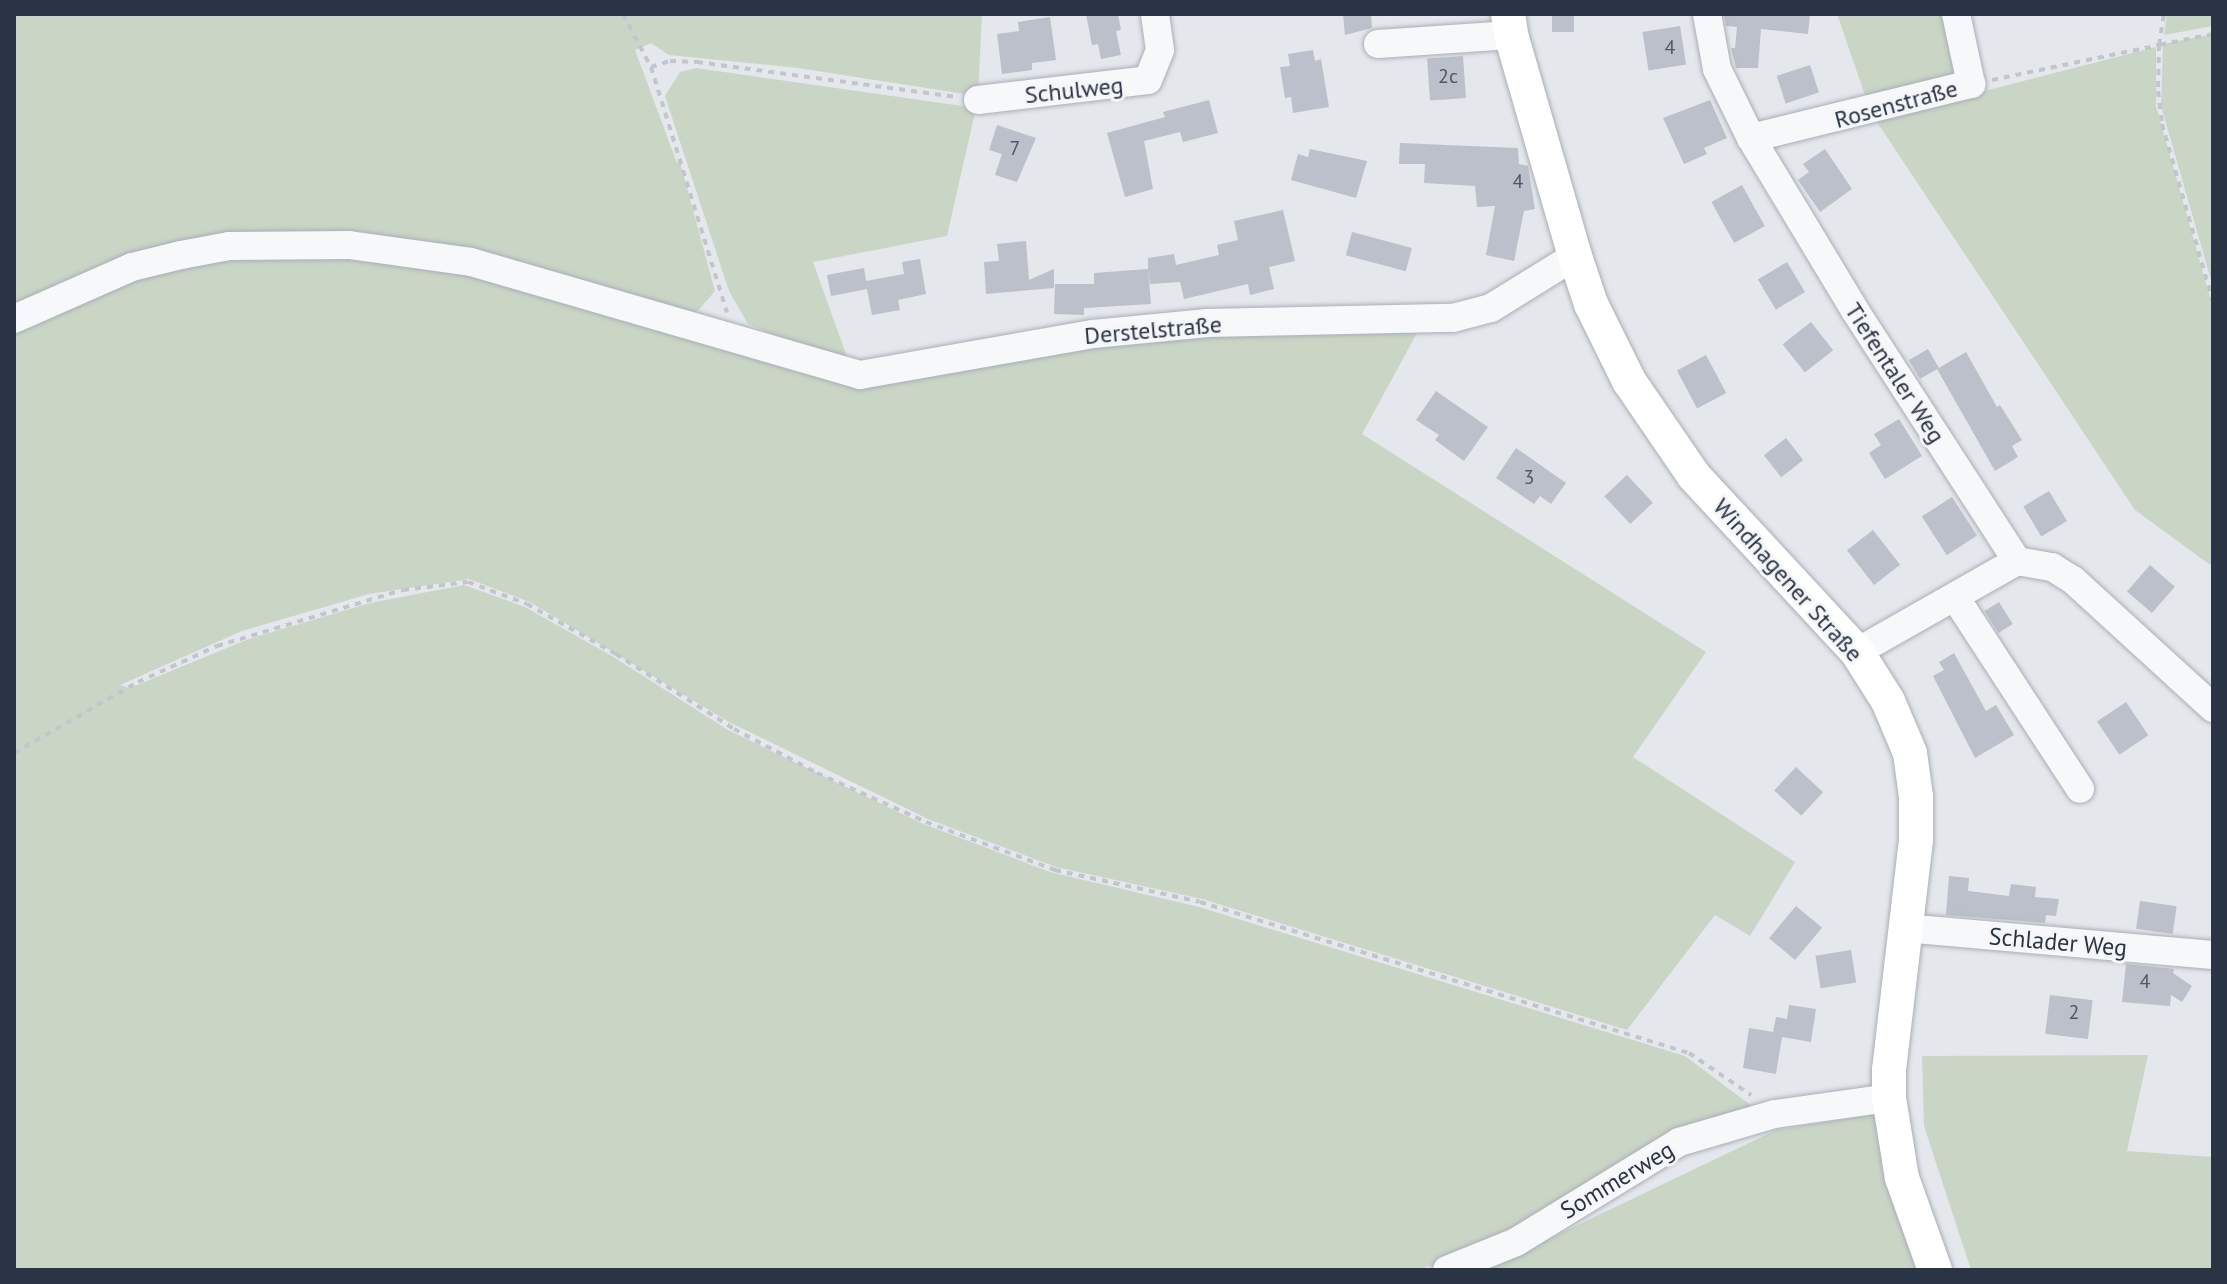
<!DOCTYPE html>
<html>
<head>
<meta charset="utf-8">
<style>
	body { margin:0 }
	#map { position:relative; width:2227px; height:1284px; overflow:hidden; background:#e4e7ec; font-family:"PT Sans",sans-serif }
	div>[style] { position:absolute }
	.green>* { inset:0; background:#c9d6c5 }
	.building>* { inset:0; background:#bbc0ca; transform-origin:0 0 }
	.path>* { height:4px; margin-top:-2px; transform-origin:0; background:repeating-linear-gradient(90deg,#c2c5cb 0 6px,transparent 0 12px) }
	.roads { filter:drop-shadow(0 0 2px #a9aeb7) drop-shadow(0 0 2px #a9aeb7) }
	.minor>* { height:28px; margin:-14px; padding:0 14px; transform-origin:14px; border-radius:14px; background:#f7f8fa }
	.major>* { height:34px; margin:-17px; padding:0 17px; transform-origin:17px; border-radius:17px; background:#fff }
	span { translate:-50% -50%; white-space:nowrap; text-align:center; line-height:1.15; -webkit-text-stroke:6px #f4f6f9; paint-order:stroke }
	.number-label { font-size:20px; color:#4f5766 }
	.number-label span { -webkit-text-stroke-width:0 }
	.street-label { font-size:24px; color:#2b3445 }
	.frame { position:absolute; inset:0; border:16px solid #2b3445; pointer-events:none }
</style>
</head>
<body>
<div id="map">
	<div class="green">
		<i style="clip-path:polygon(14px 14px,982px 14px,978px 96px,798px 68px,669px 55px,651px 43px,635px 50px,677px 163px,680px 162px,715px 291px,697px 312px,642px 305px,476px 252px,359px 231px,218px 233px,124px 259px,14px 308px)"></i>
		<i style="clip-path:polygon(1837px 14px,1947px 14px,1960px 77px,1868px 104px)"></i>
		<i style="clip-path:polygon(2167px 14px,2213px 14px,2213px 26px,2164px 35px)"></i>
		<i style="clip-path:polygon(2213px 34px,2213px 287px,2161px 106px,2163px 44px)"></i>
		<i style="clip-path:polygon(2156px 47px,2156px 106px,2213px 308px,2213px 567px,2135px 510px,1875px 119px)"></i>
		<i style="clip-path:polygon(696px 68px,976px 108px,947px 236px,813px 262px,850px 365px,748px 324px,729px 291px,665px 96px,680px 72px)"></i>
		<i style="clip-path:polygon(240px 254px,347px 254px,469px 273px,859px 385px,1122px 343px,1246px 332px,1333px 329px,1417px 333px,1362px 434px,1706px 652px,1633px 757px,1795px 862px,1750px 936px,1715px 915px,1627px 1030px,1202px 899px,1056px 867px,928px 819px,729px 722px,530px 602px,469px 579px,369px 594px,242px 631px,120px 685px,130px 688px,246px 640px,370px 603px,464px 585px,525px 607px,612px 656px,728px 730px,921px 823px,1050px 872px,1199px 907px,1685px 1056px,1760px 1112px,1478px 1252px,1417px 1270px,14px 1270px,14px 329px,155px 270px)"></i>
		<i style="clip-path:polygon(2148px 1055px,2127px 1151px,2213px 1157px,2213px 1270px,1971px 1270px,1924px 1126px,1922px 1056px)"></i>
		<i style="clip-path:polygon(1875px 1114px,1917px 1270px,1484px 1270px,1776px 1130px)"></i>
	</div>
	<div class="building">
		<i style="clip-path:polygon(1086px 14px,1118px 14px,1121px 30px,1116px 31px,1121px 55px,1101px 59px,1098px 44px,1092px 45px)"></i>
		<i style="clip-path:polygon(1343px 14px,1371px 14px,1372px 28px,1345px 35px)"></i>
		<i style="left:1552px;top:14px;width:22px;height:18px"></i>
		<i style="clip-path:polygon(1724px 14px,1810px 14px,1808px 34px,1761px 29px,1758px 68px,1736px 68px,1731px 48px,1735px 48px,1737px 27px,1726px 26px)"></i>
		<i style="clip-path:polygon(1050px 17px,1056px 60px,1032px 63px,1032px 70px,1002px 74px,997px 34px,1019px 31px,1018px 22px)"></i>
		<i style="left:1680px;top:26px;width:39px;height:38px;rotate:81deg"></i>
		<i style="clip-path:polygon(1313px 50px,1315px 61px,1321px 59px,1329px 107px,1293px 113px,1291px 97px,1285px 98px,1280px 67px,1290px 66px,1288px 54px)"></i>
		<i style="left:1463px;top:56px;width:42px;height:36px;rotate:86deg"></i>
		<i style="left:1810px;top:65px;width:29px;height:35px;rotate:72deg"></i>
		<i style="clip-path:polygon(1209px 100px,1218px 133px,1183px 142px,1180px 132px,1144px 141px,1153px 189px,1125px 197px,1107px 133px,1165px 117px,1163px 112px)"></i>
		<i style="clip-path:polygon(1710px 100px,1727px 138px,1704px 148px,1707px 154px,1684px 164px,1663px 118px)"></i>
		<i style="clip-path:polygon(997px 125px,1036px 138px,1017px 182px,995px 175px,1002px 154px,989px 150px)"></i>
		<i style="clip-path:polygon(1400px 143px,1518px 148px,1519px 164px,1528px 166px,1535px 209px,1524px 211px,1514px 261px,1486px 255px,1495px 206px,1477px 207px,1475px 186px,1424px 183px,1425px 164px,1399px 164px)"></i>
		<i style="clip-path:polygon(1310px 149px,1367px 161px,1356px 198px,1291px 180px,1298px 154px,1308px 157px)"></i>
		<i style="clip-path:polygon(1825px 149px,1852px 189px,1820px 212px,1798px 180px,1809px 172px,1803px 164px)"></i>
		<i style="left:1742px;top:185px;width:47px;height:35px;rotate:61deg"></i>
		<i style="clip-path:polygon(1283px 210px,1295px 261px,1269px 267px,1274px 289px,1250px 295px,1248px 284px,1184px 299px,1180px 282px,1150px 284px,1148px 269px,1151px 304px,1084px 308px,1084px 315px,1054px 314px,1055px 284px,1094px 284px,1094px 273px,1148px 269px,1148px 258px,1174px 254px,1176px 265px,1219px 255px,1217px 245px,1238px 240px,1234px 221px)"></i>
		<i style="left:1352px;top:232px;width:62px;height:24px;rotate:15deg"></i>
		<i style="clip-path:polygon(1026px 241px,1029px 280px,1054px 269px,1054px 288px,986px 294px,984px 262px,999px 261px,997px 244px)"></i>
		<i style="clip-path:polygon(920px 259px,926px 294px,898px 300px,900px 310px,872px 315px,867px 289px,831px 296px,827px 275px,864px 268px,866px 281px,904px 274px,902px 262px)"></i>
		<i style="left:1787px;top:262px;width:35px;height:34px;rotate:59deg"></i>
		<i style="left:1811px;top:322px;width:36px;height:36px;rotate:52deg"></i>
		<i style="left:1928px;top:349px;width:22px;height:22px;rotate:60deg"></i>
		<i style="clip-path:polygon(1966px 352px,1997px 407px,2000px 405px,2022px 440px,2012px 446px,2018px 457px,1995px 471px,1937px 369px)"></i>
		<i style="left:1706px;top:355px;width:43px;height:33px;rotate:62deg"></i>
		<i style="clip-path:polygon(1436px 391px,1488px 427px,1464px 461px,1435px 440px,1439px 435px,1416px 420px)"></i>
		<i style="clip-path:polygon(1899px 419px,1922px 456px,1885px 479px,1869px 453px,1881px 445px,1874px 434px)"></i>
		<i style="left:1786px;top:438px;width:28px;height:28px;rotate:52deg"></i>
		<i style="clip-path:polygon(1516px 448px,1566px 483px,1551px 504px,1540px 496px,1534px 504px,1496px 478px)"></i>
		<i style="left:1627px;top:475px;width:38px;height:31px;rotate:47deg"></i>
		<i style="left:2049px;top:491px;width:35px;height:30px;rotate:59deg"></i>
		<i style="left:1952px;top:497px;width:46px;height:36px;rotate:57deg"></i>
		<i style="left:1873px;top:530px;width:44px;height:33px;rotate:52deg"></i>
		<i style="left:2150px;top:565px;width:33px;height:35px;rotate:41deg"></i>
		<i style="left:1999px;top:602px;width:26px;height:17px;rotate:58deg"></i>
		<i style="clip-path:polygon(1954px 653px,1986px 711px,1996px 705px,2014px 735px,1975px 758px,1933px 676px,1944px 670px,1939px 662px)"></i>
		<i style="left:2126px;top:702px;width:40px;height:35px;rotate:56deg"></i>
		<i style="left:1796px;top:767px;width:37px;height:32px;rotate:43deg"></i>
		<i style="clip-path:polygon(1949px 876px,1969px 878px,1968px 891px,2009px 896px,2011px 884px,2036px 887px,2035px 897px,2059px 899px,2056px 916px,2046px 915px,2045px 923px,1946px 915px)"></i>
		<i style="left:2140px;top:901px;width:37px;height:28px;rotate:8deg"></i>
		<i style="left:1796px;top:906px;width:34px;height:42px;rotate:40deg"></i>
		<i style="left:1851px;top:950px;width:33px;height:36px;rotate:81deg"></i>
		<i style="clip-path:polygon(2126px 964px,2174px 969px,2173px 973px,2192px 986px,2182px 1002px,2171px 995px,2170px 1006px,2122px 1002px)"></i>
		<i style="left:2050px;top:995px;width:43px;height:39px;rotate:7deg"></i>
		<i style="clip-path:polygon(1789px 1005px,1816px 1009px,1811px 1042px,1782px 1037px,1776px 1074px,1743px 1068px,1749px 1028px,1773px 1032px,1776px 1017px,1787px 1019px)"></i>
	</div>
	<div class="path">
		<i style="left:623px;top:14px;width:60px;rotate:62.2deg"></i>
		<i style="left:651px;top:67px;width:257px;rotate:72.8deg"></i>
		<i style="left:2213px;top:34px;width:55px;rotate:168.5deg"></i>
		<i style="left:2159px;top:45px;width:46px;rotate:91.2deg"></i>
		<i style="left:2158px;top:91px;width:33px;rotate:83deg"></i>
		<i style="left:2162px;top:124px;width:185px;rotate:74deg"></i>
		<i style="left:651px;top:67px;width:20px;rotate:-18deg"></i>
		<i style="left:670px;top:61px;width:27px;rotate:2deg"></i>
		<i style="left:697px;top:62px;width:262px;rotate:7.7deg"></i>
		<i style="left:1992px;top:80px;width:171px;rotate:-11.8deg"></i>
		<i style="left:2159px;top:45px;width:31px;rotate:-81deg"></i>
		<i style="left:14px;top:753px;width:143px;rotate:-29.8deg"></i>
		<i style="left:138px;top:682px;width:87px;rotate:-24.5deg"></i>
		<i style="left:217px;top:646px;width:194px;rotate:-16.8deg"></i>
		<i style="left:403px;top:590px;width:65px;rotate:-7deg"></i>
		<i style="left:468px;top:582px;width:63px;rotate:20.4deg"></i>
		<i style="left:527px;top:604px;width:102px;rotate:29.3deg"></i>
		<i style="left:616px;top:654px;width:140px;rotate:32.4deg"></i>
		<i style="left:734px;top:729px;width:94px;rotate:27.9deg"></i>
		<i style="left:817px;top:773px;width:120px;rotate:24.2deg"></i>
		<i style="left:926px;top:822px;width:138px;rotate:20.4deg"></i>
		<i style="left:1055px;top:870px;width:148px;rotate:12.4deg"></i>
		<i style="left:1200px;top:902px;width:512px;rotate:17.16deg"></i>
		<i style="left:1689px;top:1053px;width:75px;rotate:34.1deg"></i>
	</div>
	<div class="roads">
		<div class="minor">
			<i style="left:1707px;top:14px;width:56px;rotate:79.7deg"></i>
			<i style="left:1717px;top:69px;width:77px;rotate:63.8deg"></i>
			<i style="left:1751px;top:138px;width:200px;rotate:58.9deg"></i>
			<i style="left:1854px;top:309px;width:300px;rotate:57.1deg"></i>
			<i style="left:2017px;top:561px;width:184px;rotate:150.4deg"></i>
			<i style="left:1378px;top:44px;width:133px;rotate:-3.9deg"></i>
			<i style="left:978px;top:100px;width:171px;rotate:-6.7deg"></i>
			<i style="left:1148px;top:80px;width:32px;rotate:-68deg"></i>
			<i style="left:1160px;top:50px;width:36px;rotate:-98deg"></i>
			<i style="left:1751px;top:138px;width:227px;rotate:-13.8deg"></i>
			<i style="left:1971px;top:84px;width:72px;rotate:-102.1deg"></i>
			<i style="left:14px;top:319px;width:129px;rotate:-23.8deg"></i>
			<i style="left:132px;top:267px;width:50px;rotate:-13.8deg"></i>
			<i style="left:181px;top:255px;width:49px;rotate:-10.6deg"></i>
			<i style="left:229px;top:246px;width:120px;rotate:-0.5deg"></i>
			<i style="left:349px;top:245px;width:123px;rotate:7.9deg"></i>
			<i style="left:471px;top:262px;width:405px;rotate:16.2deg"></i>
			<i style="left:860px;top:375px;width:237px;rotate:-10deg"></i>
			<i style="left:1093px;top:334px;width:115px;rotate:-5.5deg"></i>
			<i style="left:1207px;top:323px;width:246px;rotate:-1.2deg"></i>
			<i style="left:1453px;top:318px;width:39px;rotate:-15deg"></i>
			<i style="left:1491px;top:308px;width:99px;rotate:-31.8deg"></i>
			<i style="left:2017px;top:561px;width:36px;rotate:10deg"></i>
			<i style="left:2052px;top:567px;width:25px;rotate:32deg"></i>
			<i style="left:2073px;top:580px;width:190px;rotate:42.4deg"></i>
			<i style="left:1955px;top:597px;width:229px;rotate:56.9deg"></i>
			<i style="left:1904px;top:928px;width:310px;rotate:5deg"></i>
			<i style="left:1447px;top:1270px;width:74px;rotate:-22.1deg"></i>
			<i style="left:1516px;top:1242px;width:191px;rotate:-31.5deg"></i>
			<i style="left:1679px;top:1142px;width:100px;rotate:-16.3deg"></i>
			<i style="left:1775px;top:1114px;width:115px;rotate:-8deg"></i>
		</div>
		<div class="major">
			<i style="left:1508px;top:14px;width:24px;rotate:81deg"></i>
			<i style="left:1512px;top:38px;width:227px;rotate:73.9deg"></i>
			<i style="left:1575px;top:256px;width:51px;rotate:71.6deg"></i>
			<i style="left:1591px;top:304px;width:86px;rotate:63.7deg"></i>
			<i style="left:1629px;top:381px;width:115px;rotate:55.6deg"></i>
			<i style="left:1694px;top:476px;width:240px;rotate:47.2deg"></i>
			<i style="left:1857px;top:652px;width:58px;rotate:57.7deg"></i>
			<i style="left:1888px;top:701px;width:56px;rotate:67.1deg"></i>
			<i style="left:1910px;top:753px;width:44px;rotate:82.2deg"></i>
			<i style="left:1916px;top:797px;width:43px;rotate:90deg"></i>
			<i style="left:1916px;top:840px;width:232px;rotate:96.7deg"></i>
			<i style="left:1889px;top:1070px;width:28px;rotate:90deg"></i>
			<i style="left:1889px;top:1098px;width:81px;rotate:80.8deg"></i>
			<i style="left:1902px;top:1178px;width:98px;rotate:70.3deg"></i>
		</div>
	</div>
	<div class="number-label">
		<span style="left:1670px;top:47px">4</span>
		<span style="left:1448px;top:76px">2c</span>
		<span style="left:1015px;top:148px">7</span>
		<span style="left:1518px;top:181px">4</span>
		<span style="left:1529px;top:477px">3</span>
		<span style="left:2145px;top:981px">4</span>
		<span style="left:2074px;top:1012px">2</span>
	</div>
	<div class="street-label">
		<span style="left:1074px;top:90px;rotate:-6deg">Schulweg</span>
		<span style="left:1896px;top:104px;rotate:-15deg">Rosenstraße</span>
		<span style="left:1153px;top:330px;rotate:-5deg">Derstelstraße</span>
		<span style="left:1895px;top:373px;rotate:57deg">Tiefentaler Weg</span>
		<span style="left:1788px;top:580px;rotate:48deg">Windhagener Straße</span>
		<span style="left:2058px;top:942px;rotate:5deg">Schlader Weg</span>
		<span style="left:1617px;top:1180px;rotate:-31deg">Sommerweg</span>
	</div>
	<div class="frame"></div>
</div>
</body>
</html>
